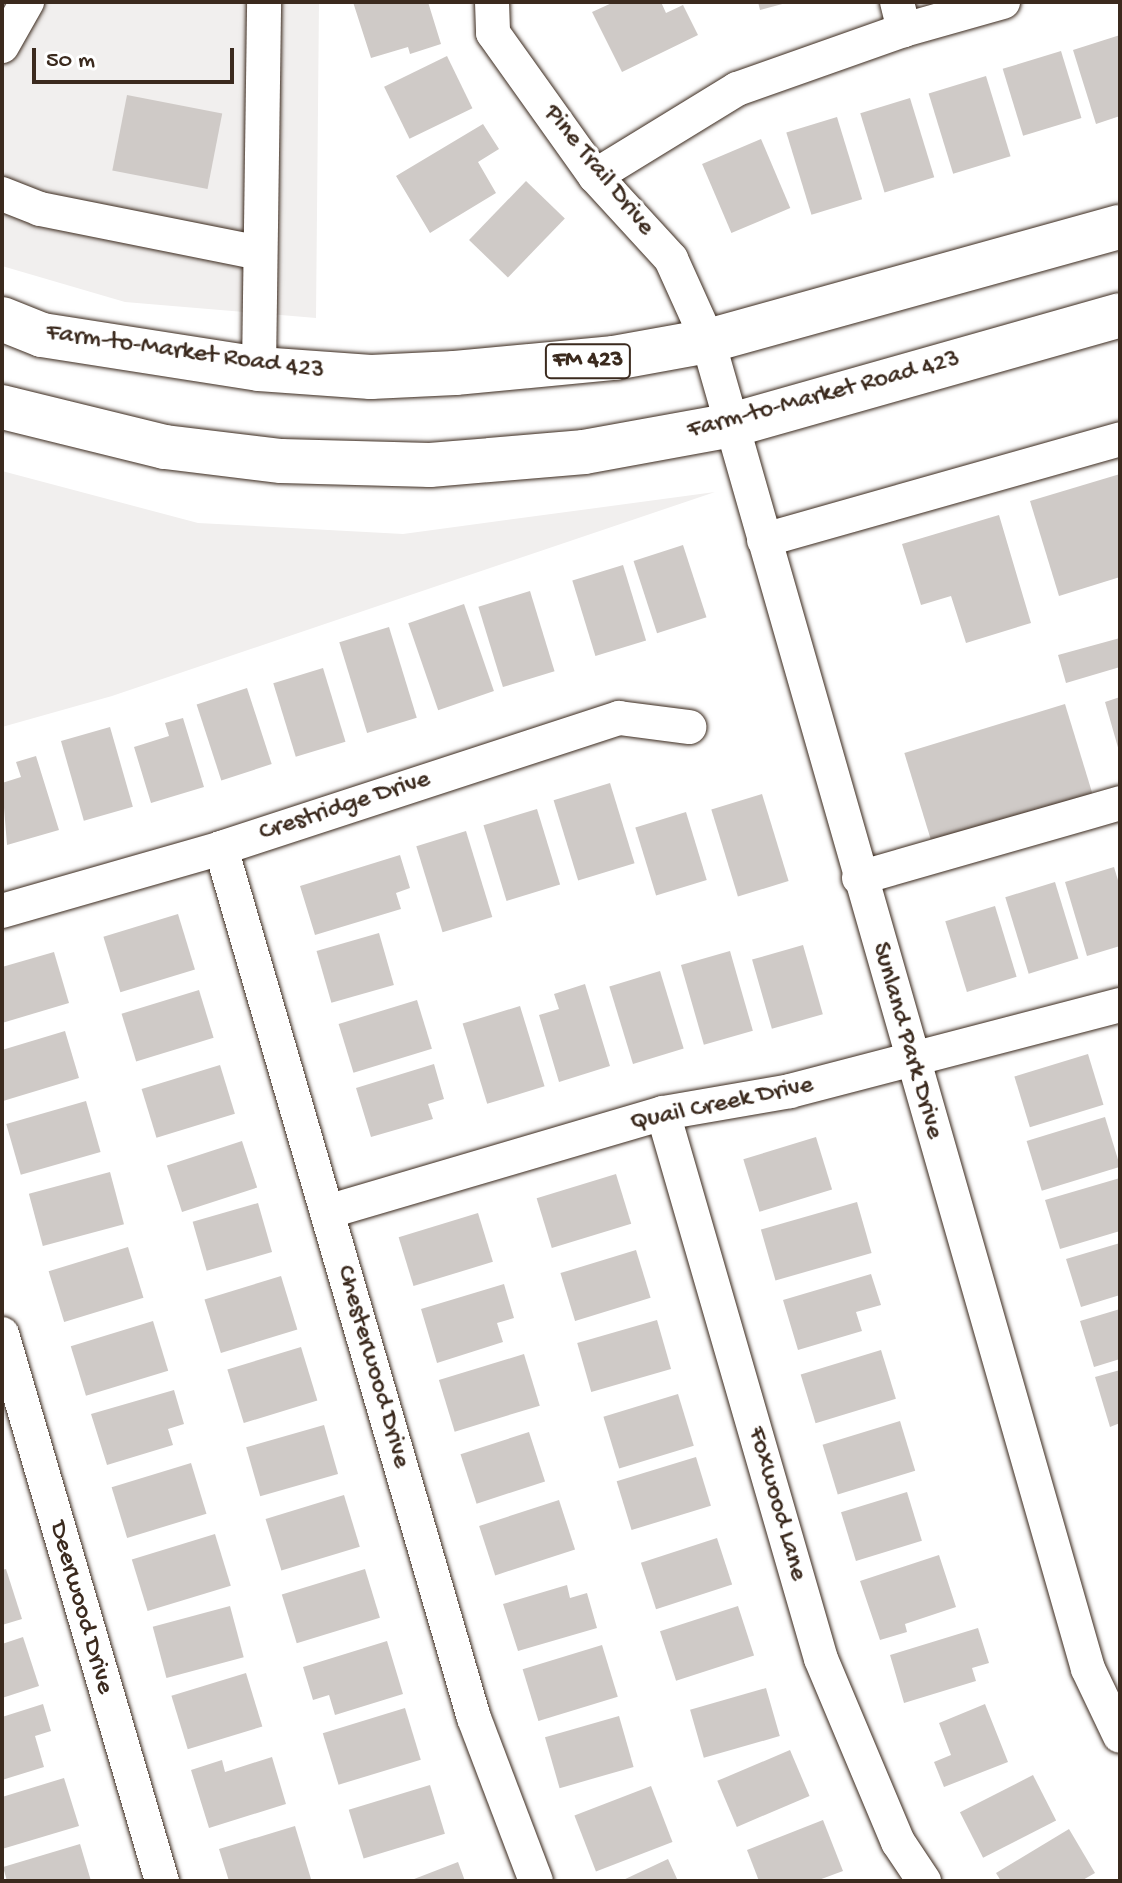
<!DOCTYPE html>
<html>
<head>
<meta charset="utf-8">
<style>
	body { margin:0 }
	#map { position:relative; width:1122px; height:1883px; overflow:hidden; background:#fff; font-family:"Gochi Hand",sans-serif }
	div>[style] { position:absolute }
	.built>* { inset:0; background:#f1efee }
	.building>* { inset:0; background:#cfcac7; transform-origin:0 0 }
	.roads { filter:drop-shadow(0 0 2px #3b2a1e) drop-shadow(0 0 2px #3b2a1e) }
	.minor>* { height:34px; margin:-17px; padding:0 17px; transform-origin:17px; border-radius:17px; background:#fff }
	.major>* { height:44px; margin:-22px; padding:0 22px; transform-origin:22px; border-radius:22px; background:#fff }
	span { translate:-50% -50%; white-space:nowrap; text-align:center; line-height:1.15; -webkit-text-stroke:7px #fff; paint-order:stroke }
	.shield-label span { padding:2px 6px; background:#fff; border:2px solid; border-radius:6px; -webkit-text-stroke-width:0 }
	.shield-label { font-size:24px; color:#3b2a1e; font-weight:700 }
	.street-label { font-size:26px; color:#3b2a1e }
	.frame { position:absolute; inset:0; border:4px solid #3b2a1e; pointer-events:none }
	.scale { position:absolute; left:32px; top:48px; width:202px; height:36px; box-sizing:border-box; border:4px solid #3b2a1e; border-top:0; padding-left:10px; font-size:24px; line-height:28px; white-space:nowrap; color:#3b2a1e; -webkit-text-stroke:6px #fff; paint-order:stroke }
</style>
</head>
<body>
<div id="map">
	<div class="built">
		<i style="clip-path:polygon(2px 2px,319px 2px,316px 318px,125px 302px,2px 266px)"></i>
		<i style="clip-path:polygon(2px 471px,198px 523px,403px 534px,715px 492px,112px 696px,2px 727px)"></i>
	</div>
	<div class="building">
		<i style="clip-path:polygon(353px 2px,428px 2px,441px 44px,410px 54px,408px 47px,371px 58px)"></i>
		<i style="clip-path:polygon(614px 2px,661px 2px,666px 13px,683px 5px,698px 35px,622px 72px,592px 12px)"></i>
		<i style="clip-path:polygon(758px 2px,786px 2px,786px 3px,760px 10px)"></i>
		<i style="clip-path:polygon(1120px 35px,1120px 116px,1096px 124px,1073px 50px)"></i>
		<i style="left:1061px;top:51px;width:70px;height:61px;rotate:73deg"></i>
		<i style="left:447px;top:56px;width:58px;height:70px;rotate:64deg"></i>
		<i style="left:986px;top:76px;width:84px;height:60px;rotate:73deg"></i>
		<i style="left:127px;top:95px;width:97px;height:77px;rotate:11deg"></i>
		<i style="left:910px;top:98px;width:83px;height:52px;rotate:73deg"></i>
		<i style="left:837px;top:117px;width:86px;height:53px;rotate:73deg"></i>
		<i style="clip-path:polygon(483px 124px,499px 149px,478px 162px,496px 193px,430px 233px,396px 176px)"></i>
		<i style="left:761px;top:139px;width:75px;height:64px;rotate:67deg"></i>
		<i style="left:526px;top:181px;width:54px;height:82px;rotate:44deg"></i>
		<i style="clip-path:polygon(1120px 474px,1120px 577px,1059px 596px,1030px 501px)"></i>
		<i style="clip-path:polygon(999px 515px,1031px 623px,966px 643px,951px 596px,921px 605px,902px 544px)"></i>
		<i style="left:683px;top:545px;width:76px;height:52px;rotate:72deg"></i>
		<i style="left:623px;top:565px;width:79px;height:53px;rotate:73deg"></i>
		<i style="left:530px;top:591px;width:84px;height:54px;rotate:73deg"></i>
		<i style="left:464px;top:604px;width:92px;height:59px;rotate:71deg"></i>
		<i style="left:389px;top:627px;width:95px;height:52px;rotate:73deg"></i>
		<i style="clip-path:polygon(1120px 638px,1120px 667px,1066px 683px,1058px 655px)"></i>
		<i style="left:323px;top:668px;width:77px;height:52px;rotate:73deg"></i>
		<i style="left:247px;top:688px;width:80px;height:53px;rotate:72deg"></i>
		<i style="clip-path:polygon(1120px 697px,1120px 751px,1119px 751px,1105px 702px)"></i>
		<i style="left:1065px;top:704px;width:98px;height:168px;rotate:73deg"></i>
		<i style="clip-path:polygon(183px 718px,204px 787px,151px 803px,134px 747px,169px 736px,165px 723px)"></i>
		<i style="left:110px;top:727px;width:83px;height:51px;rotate:74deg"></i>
		<i style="clip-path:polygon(36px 756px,59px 830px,7px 845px,2px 783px,21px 777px,16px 762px)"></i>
		<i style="left:610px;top:783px;width:84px;height:59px;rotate:73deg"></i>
		<i style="left:762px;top:794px;width:91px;height:53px;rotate:73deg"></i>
		<i style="left:537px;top:809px;width:79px;height:56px;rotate:73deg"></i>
		<i style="left:686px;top:812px;width:71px;height:53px;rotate:73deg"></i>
		<i style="left:466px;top:831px;width:90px;height:52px;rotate:73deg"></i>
		<i style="clip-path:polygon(400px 855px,410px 888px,396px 893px,401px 909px,315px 935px,300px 886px)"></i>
		<i style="clip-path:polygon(1114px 867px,1120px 887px,1120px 946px,1087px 956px,1065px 882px)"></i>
		<i style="left:1055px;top:882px;width:80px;height:52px;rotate:73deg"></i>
		<i style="left:995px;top:906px;width:74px;height:52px;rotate:73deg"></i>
		<i style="left:178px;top:914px;width:58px;height:78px;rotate:73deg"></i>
		<i style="left:379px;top:933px;width:54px;height:65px;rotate:74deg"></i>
		<i style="left:803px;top:945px;width:72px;height:53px;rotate:74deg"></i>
		<i style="left:730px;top:951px;width:83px;height:51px;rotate:74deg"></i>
		<i style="clip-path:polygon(54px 952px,69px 1003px,2px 1023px,2px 967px)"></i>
		<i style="left:660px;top:971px;width:81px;height:53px;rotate:73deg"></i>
		<i style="clip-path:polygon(585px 984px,610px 1066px,559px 1082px,539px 1015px,559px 1009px,554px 994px)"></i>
		<i style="left:199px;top:990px;width:50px;height:81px;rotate:73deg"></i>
		<i style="left:417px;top:1000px;width:51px;height:82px;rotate:73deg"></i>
		<i style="left:520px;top:1006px;width:84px;height:60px;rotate:73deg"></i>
		<i style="clip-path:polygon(65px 1031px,79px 1078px,3px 1101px,2px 1050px)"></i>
		<i style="left:1088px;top:1054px;width:53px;height:77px;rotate:73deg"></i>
		<i style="clip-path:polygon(434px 1064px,444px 1099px,428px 1104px,433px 1119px,371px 1137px,356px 1088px)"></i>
		<i style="left:220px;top:1065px;width:51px;height:82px;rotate:73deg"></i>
		<i style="left:86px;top:1101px;width:53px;height:83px;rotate:74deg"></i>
		<i style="left:1105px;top:1117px;width:52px;height:82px;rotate:73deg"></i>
		<i style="left:816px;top:1137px;width:55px;height:76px;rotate:73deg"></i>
		<i style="left:242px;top:1141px;width:49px;height:79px;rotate:72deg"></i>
		<i style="left:110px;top:1172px;width:54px;height:84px;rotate:75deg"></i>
		<i style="left:616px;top:1174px;width:52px;height:83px;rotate:73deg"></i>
		<i style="clip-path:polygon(1120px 1178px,1120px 1231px,1060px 1249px,1045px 1200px)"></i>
		<i style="left:857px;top:1202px;width:53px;height:100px;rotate:74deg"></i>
		<i style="left:258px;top:1203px;width:51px;height:68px;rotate:74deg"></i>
		<i style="left:478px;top:1213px;width:51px;height:83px;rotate:73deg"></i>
		<i style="clip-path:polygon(1120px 1243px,1120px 1295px,1081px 1307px,1066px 1259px)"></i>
		<i style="left:128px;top:1247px;width:53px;height:83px;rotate:73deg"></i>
		<i style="left:636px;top:1250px;width:50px;height:79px;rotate:73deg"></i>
		<i style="clip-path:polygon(871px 1274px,881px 1305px,856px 1312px,862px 1331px,798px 1350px,783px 1300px)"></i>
		<i style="left:281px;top:1276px;width:56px;height:80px;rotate:73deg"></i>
		<i style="clip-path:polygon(504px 1284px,514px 1318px,497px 1323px,503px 1342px,437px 1363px,421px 1309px)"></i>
		<i style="clip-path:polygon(1120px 1309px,1120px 1359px,1094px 1367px,1080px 1321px)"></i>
		<i style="left:657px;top:1320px;width:51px;height:83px;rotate:74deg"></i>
		<i style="left:153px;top:1321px;width:52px;height:86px;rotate:73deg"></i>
		<i style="left:301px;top:1347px;width:56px;height:77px;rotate:73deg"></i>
		<i style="left:881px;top:1350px;width:51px;height:84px;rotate:73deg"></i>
		<i style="left:524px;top:1354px;width:54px;height:89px;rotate:73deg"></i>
		<i style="clip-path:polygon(1120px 1370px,1120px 1423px,1110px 1427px,1095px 1377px)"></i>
		<i style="clip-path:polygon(174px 1390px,184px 1424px,168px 1429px,173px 1445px,107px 1465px,91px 1414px)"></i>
		<i style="left:678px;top:1394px;width:54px;height:78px;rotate:73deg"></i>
		<i style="left:900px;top:1421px;width:52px;height:81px;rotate:73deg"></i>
		<i style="left:324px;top:1425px;width:51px;height:81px;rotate:74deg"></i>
		<i style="left:529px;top:1432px;width:52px;height:72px;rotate:72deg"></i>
		<i style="left:696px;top:1457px;width:51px;height:83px;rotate:73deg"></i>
		<i style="left:191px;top:1463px;width:53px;height:83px;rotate:73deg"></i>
		<i style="left:907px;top:1492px;width:51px;height:69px;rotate:73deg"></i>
		<i style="left:344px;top:1495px;width:54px;height:82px;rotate:73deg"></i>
		<i style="left:559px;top:1500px;width:52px;height:84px;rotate:72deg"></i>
		<i style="left:215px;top:1534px;width:54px;height:87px;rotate:73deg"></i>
		<i style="left:717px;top:1538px;width:49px;height:80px;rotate:72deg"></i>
		<i style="clip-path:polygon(939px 1555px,956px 1607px,905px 1624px,907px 1632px,880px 1640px,860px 1581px)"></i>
		<i style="clip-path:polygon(6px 1569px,22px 1619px,2px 1625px,2px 1570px)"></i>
		<i style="left:365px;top:1569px;width:51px;height:87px;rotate:73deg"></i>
		<i style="clip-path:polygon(567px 1585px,570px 1598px,587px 1593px,597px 1628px,518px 1651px,503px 1604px)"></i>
		<i style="left:230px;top:1606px;width:53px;height:80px;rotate:75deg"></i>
		<i style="left:738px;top:1606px;width:52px;height:82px;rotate:72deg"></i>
		<i style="clip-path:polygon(978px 1628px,989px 1663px,972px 1668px,976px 1681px,904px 1703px,890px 1655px)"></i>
		<i style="clip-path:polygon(23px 1637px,39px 1686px,2px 1698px,2px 1644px)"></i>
		<i style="clip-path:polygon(387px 1641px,403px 1694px,335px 1715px,329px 1695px,313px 1700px,303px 1667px)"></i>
		<i style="left:602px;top:1645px;width:54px;height:83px;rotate:73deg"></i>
		<i style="left:246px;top:1673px;width:56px;height:78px;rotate:73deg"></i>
		<i style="left:766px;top:1688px;width:50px;height:79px;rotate:74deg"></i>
		<i style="clip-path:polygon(43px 1704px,51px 1731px,35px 1736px,44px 1767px,2px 1780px,2px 1717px)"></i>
		<i style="clip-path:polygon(985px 1704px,1008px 1762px,944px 1787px,934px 1762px,951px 1755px,939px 1723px)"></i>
		<i style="left:405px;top:1708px;width:54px;height:86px;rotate:73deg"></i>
		<i style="left:619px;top:1716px;width:53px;height:77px;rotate:74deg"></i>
		<i style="left:790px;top:1750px;width:50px;height:79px;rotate:67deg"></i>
		<i style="clip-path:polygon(272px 1757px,286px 1804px,209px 1828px,191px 1770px,222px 1760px,225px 1772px)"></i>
		<i style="left:1033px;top:1775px;width:51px;height:82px;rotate:63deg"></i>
		<i style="clip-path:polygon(64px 1778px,79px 1826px,2px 1849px,2px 1797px)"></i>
		<i style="left:430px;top:1785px;width:51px;height:85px;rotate:73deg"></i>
		<i style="left:651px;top:1786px;width:60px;height:82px;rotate:69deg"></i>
		<i style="clip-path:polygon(823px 1820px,843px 1871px,816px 1881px,759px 1881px,747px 1850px)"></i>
		<i style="clip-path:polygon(295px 1826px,311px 1879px,229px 1881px,219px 1849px)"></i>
		<i style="clip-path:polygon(1069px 1829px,1095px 1873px,1081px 1881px,1001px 1881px,996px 1873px)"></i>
		<i style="clip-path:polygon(80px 1844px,91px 1881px,7px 1881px,3px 1867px)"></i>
		<i style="clip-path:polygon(668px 1859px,678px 1881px,621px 1881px)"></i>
		<i style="clip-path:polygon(458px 1862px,465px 1881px,409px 1881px)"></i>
	</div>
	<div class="roads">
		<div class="minor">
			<i style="left:492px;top:2px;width:31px;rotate:88deg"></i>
			<i style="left:493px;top:33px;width:176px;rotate:54.5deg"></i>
			<i style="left:595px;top:176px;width:113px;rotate:47.5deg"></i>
			<i style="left:671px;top:259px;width:90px;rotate:65.7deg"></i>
			<i style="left:708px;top:341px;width:1381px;rotate:74.03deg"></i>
			<i style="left:1088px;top:1669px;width:74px;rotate:64.5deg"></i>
			<i style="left:897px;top:2px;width:29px;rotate:76deg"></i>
			<i style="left:2px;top:46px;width:51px;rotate:-60.4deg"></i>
			<i style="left:595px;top:176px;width:167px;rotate:-31.5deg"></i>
			<i style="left:737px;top:89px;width:177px;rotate:-19.5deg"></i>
			<i style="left:904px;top:30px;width:103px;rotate:-15.8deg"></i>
			<i style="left:2px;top:194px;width:41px;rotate:21.5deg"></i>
			<i style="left:40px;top:209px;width:224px;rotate:11.3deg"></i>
			<i style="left:259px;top:369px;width:367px;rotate:-89.2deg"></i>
			<i style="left:764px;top:540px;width:370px;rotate:-15.8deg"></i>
			<i style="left:221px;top:848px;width:906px;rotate:73.79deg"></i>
			<i style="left:474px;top:1718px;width:174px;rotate:69.2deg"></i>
			<i style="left:859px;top:878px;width:272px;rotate:-16deg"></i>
			<i style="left:2px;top:911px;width:228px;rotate:-16deg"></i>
			<i style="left:221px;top:848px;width:419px;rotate:-18.1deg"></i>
			<i style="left:619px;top:718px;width:71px;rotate:7.3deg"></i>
			<i style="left:663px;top:1113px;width:568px;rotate:73.86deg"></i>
			<i style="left:821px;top:1659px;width:199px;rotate:67.2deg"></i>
			<i style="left:898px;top:1842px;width:47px;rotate:56.3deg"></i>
			<i style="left:327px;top:1212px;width:350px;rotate:-16.4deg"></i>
			<i style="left:663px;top:1113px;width:129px;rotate:-9.8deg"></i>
			<i style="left:790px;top:1091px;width:341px;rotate:-14.6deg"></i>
			<i style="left:2px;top:1334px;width:570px;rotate:73.7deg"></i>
		</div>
		<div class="major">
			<i style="left:2px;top:319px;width:43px;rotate:21.8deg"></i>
			<i style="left:42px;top:335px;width:220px;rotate:8.9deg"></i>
			<i style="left:259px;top:369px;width:112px;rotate:4.1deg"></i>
			<i style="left:371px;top:377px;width:84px;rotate:-2.7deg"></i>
			<i style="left:455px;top:373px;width:160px;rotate:-5.4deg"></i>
			<i style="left:614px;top:358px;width:96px;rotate:-10.3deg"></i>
			<i style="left:708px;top:341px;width:427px;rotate:-15.5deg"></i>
			<i style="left:2px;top:407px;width:168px;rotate:13.8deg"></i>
			<i style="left:165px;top:447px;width:117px;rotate:6.9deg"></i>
			<i style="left:281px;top:461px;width:149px;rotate:1.5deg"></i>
			<i style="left:430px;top:465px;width:155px;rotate:-4.8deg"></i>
			<i style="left:584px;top:452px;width:150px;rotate:-10.3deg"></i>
			<i style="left:732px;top:425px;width:403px;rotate:-15.8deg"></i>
		</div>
	</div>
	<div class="shield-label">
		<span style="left:588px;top:361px">FM 423</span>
	</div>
	<div class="street-label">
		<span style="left:598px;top:171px;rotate:51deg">Pine Trail Drive</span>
		<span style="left:185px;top:353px;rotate:8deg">Farm-to-Market Road 423</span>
		<span style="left:824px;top:396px;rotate:-15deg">Farm-to-Market Road 423</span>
		<span style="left:345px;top:807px;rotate:-18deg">Crestridge Drive</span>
		<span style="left:906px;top:1041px;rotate:74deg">Sunland Park Drive</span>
		<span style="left:722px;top:1105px;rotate:-12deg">Quail Creek Drive</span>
		<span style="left:372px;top:1367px;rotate:74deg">Chesterwood Drive</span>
		<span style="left:776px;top:1504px;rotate:74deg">Foxwood Lane</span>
		<span style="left:80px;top:1608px;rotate:74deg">Deerwood Drive</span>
	</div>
	<div class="frame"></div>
	<div class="scale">50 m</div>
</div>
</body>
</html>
